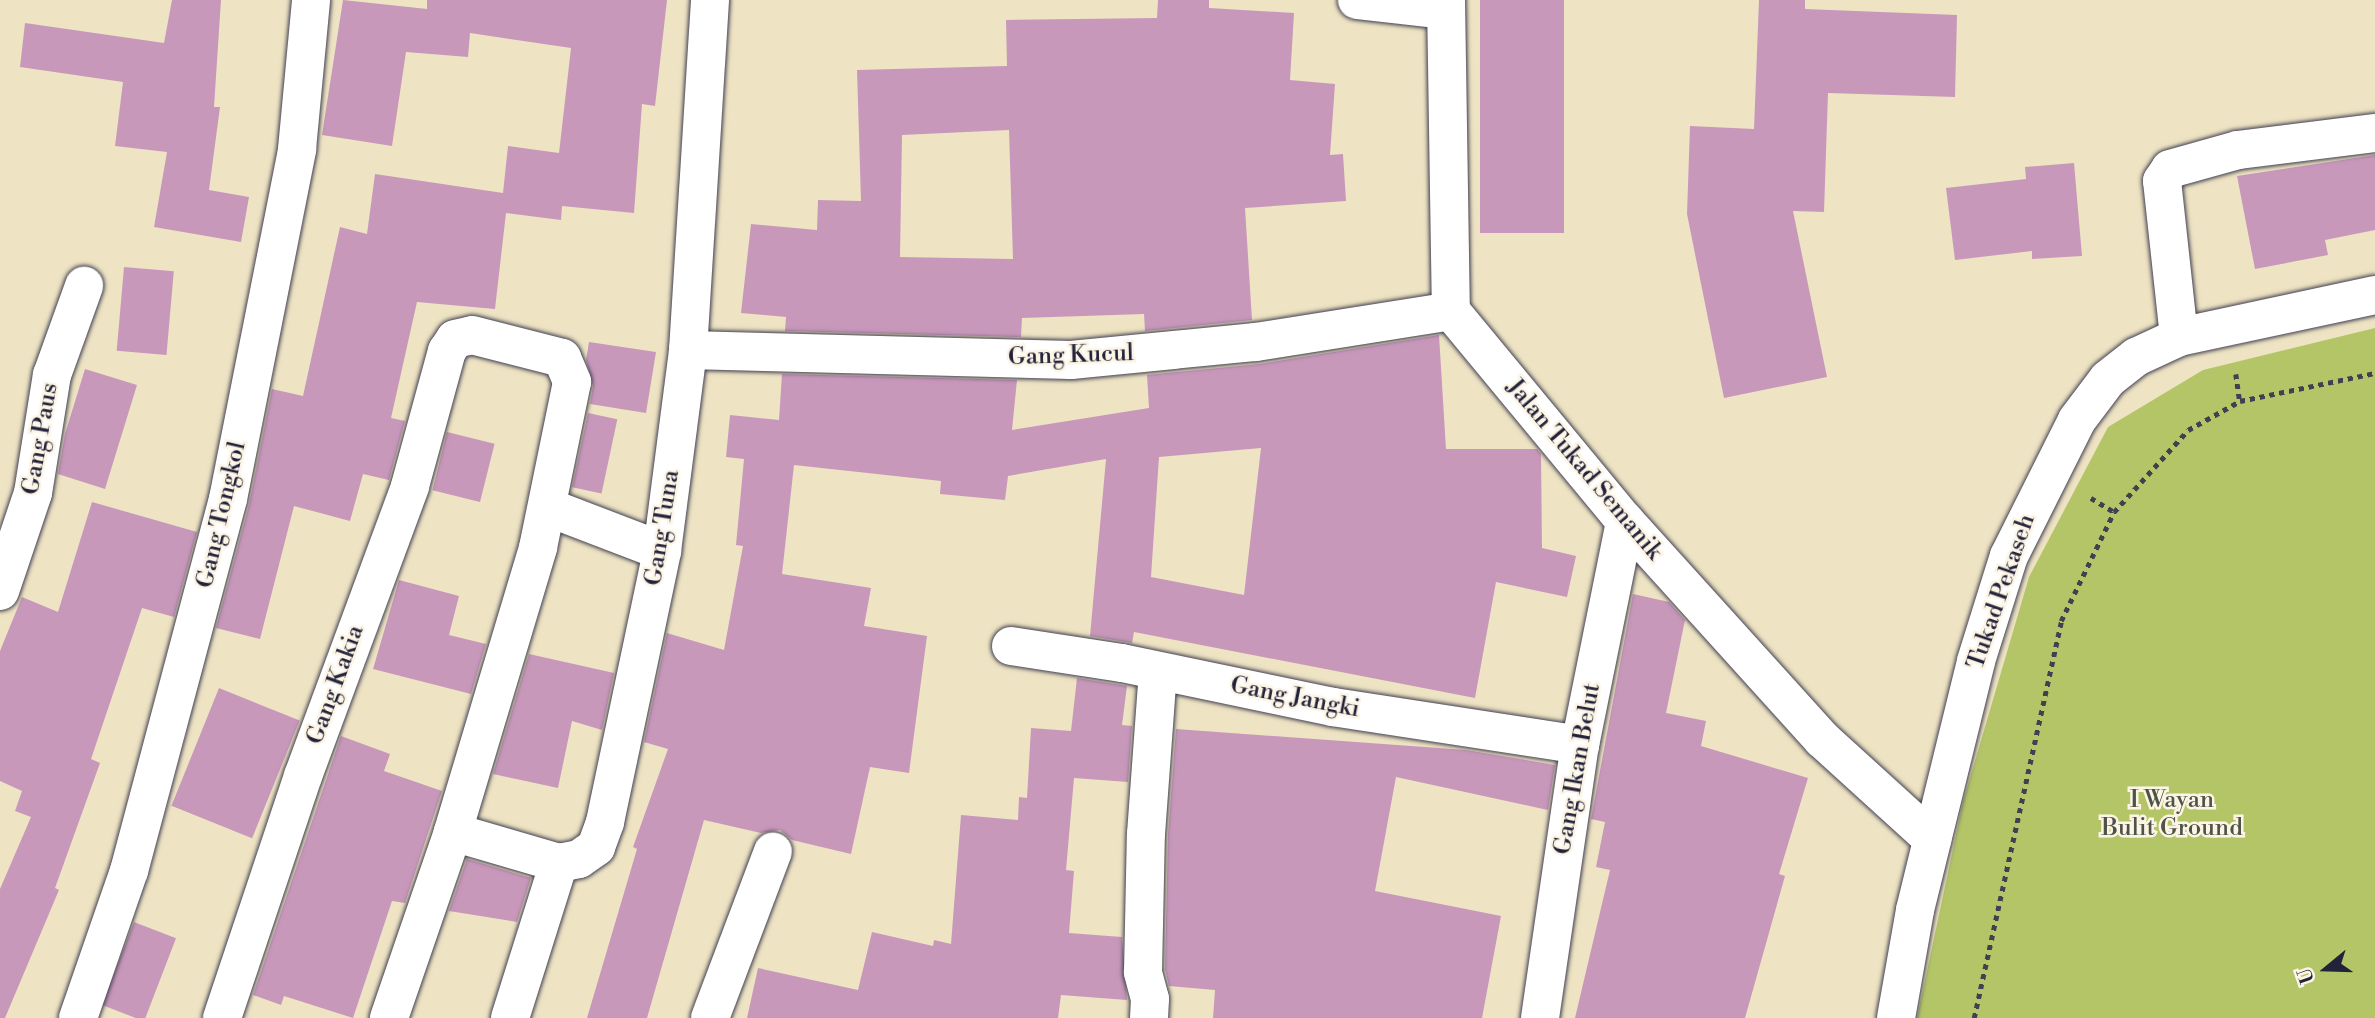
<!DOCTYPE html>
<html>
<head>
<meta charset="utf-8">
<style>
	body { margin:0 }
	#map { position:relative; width:2375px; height:1018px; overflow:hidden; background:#eee4c4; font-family:"Libre Bodoni",serif }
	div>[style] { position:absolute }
	.green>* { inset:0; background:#b4c568 }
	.building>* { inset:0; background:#c898bb; transform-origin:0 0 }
	.path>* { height:4.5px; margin-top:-2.25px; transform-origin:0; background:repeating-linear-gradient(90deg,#413f50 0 5px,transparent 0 10px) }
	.roads { filter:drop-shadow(0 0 2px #413f50) drop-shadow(0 0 2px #413f50) }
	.minor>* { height:38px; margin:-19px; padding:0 19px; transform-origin:19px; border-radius:19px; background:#fff }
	span { translate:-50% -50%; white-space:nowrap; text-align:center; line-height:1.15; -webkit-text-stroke:5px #fcf5e5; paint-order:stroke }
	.street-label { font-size:24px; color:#22223b }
	.park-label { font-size:24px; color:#4e5348 }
	.north { position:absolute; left:2291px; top:934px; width:70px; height:70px; -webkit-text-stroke:5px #fcf5e5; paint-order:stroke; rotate:251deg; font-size:19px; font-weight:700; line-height:28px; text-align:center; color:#22223b }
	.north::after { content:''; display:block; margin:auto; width:24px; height:32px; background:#22223b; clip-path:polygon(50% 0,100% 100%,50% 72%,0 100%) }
</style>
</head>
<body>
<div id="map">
	<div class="green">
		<i style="clip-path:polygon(2375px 328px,2375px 1018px,1917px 1018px,1963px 802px,2029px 577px,2108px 427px,2203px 370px)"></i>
	</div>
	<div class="building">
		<i style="clip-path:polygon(172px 0,221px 0,214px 107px,220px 107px,209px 190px,249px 197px,241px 242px,154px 227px,167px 152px,115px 146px,123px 82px,20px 67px,25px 23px,164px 43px)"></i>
		<i style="clip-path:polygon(343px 0,427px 9px,427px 0,667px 0,655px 106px,642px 104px,634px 213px,562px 206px,561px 220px,506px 213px,495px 309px,417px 302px,391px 418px,405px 421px,389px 480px,363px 474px,350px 521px,294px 506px,260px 639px,216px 628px,249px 505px,272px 389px,303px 396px,340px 227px,367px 234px,375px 174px,503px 193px,508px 146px,559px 153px,571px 48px,470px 33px,468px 57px,406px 52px,392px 146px,322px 135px)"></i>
		<i style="clip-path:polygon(evenodd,1158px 0,1209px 0,1209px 8px,1294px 13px,1290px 80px,1335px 84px,1330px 155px,1343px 154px,1346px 201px,1245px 208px,1252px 320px,1145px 331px,1144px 314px,1022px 318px,1021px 337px,785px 331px,786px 317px,741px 313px,751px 224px,817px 230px,818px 200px,861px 201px,857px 70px,1007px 66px,1006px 20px,1157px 18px,1158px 0,1009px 130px,1013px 259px,900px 257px,902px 135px,1009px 130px)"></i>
		<i style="left:1480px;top:0;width:84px;height:233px"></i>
		<i style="clip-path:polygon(1759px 0,1805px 0,1805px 9px,1957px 15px,1955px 97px,1828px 93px,1824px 212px,1793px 211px,1827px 377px,1724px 398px,1687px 214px,1690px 126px,1754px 129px)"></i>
		<i style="clip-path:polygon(2375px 155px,2375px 230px,2325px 240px,2328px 255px,2255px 269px,2237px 176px)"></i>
		<i style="clip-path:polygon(2074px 163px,2082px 256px,2032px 259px,2032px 251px,1955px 260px,1946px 188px,2026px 179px,2025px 167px)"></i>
		<i style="left:124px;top:267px;width:50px;height:84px;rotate:5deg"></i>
		<i style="clip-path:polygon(evenodd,1439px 335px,1446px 449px,1537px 449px,1541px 454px,1542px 548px,1576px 556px,1567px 597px,1496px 582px,1475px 698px,1134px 632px,1132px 643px,1090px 636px,1106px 459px,1008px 476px,1005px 500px,940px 494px,941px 481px,794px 465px,782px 574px,871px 588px,864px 626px,927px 636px,909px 773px,870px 767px,851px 854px,792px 840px,780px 830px,761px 833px,704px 820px,647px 1018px,587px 1018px,637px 849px,633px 847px,668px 749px,644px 742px,667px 633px,724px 650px,743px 546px,736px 545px,744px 459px,726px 457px,730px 415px,779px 420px,782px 374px,1017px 380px,1012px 430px,1149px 408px,1147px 375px,1259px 364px,1439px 335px,1261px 448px,1244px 595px,1151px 577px,1159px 457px,1261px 448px)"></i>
		<i style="clip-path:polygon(589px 342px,656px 352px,646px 413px,590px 404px,593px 386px,586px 360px)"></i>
		<i style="clip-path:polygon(85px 369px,137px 385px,105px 489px,58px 474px,65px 434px)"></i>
		<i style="left:588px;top:413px;width:30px;height:76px;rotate:12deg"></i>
		<i style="left:447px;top:432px;width:49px;height:60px;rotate:14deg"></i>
		<i style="clip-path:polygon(92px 502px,197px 532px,174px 617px,142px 608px,91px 759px,100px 763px,55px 888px,59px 890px,5px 1018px,0 1018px,0 889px,31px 817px,15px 811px,22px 791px,0 781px,0 651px,22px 597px,58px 612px)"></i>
		<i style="clip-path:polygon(399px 580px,459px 596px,449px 635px,486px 644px,471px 694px,373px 669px)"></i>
		<i style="clip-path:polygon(1633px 594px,1669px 602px,1685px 620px,1666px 713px,1706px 721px,1701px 746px,1808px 778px,1779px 874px,1785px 876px,1745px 1018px,1575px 1018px,1610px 870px,1596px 867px,1605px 822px,1591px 819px)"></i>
		<i style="clip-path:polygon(529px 654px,614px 673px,602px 730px,572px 721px,558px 788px,493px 774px)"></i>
		<i style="clip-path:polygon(1077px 678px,1127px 686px,1122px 725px,1132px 726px,1128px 782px,1074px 778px,1066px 870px,1074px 871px,1069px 933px,1122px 937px,1127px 1000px,1061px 995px,1058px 1018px,747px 1018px,758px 968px,858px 990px,872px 932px,933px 946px,934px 940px,951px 944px,961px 815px,1018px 820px,1019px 797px,1027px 798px,1031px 728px,1071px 731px)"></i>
		<i style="left:219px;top:688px;width:87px;height:127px;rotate:22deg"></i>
		<i style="clip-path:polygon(1176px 729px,1466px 750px,1555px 765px,1548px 810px,1396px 777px,1375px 891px,1501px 916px,1482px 1018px,1213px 1018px,1215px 990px,1169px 986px,1165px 969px,1168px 835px)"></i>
		<i style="clip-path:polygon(341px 736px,390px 754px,384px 771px,442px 791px,405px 903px,392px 901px,353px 1018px,284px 996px,281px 1005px,253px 995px)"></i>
		<i style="clip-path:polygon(467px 859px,531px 878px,517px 922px,449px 911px)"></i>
		<i style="left:134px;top:922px;width:45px;height:89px;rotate:21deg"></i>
	</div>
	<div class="path">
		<i style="left:2236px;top:374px;width:27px;rotate:82deg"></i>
		<i style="left:2091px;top:498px;width:27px;rotate:31deg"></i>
		<i style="left:1974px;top:1018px;width:406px;rotate:-77.6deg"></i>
		<i style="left:2061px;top:621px;width:121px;rotate:-64.1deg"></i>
		<i style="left:2114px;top:512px;width:110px;rotate:-47.9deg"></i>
		<i style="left:2188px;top:430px;width:60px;rotate:-29.1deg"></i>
		<i style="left:2240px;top:401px;width:138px;rotate:-11.7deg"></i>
	</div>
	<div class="roads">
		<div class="minor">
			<i style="left:1357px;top:0;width:89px;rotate:6.5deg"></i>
			<i style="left:1446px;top:0;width:311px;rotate:89.1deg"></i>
			<i style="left:1451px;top:311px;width:273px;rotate:50.4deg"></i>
			<i style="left:1625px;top:521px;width:294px;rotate:47.9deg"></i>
			<i style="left:1822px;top:739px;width:149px;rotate:42.3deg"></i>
			<i style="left:2179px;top:337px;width:157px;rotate:-96.2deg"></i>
			<i style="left:2162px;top:181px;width:14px;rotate:-56deg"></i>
			<i style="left:2170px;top:169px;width:71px;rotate:-15.6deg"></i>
			<i style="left:2238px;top:150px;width:138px;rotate:-7.1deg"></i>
			<i style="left:688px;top:350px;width:383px;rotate:1.5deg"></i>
			<i style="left:1071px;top:360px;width:186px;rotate:-5.6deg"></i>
			<i style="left:1256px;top:342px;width:197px;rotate:-9deg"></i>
			<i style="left:550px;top:508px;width:120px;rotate:21deg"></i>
			<i style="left:0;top:591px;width:103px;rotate:-71.4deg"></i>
			<i style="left:33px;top:493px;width:120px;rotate:-80.9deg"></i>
			<i style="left:52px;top:375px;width:95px;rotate:-70.2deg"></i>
			<i style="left:1011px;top:646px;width:112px;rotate:8.7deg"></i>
			<i style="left:1122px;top:663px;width:216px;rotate:11.8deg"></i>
			<i style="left:1333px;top:707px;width:250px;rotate:8.7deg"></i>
			<i style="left:453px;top:832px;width:110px;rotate:16.3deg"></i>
			<i style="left:78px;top:1018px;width:156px;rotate:-70.9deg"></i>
			<i style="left:129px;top:871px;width:385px;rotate:-75.1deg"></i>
			<i style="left:228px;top:499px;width:357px;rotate:-78.8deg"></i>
			<i style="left:297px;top:149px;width:150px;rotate:-84.6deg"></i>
			<i style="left:222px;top:1018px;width:255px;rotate:-71.5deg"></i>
			<i style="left:303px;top:776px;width:309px;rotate:-69.7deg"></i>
			<i style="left:410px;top:486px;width:140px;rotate:-74.7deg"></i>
			<i style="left:447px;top:351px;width:14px;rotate:-56deg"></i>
			<i style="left:455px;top:339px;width:17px;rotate:-13deg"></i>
			<i style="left:472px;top:335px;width:93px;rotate:14.3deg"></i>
			<i style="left:562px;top:358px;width:26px;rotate:67deg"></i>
			<i style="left:572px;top:382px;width:169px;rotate:101.6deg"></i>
			<i style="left:538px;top:548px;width:296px;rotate:106.7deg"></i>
			<i style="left:453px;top:832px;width:197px;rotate:109deg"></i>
			<i style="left:510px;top:1018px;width:163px;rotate:-72.5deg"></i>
			<i style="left:559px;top:863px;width:20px;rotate:-11deg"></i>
			<i style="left:579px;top:859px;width:21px;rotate:-35deg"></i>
			<i style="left:596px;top:847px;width:27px;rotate:-70deg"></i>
			<i style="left:605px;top:822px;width:277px;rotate:-78.1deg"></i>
			<i style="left:662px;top:551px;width:203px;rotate:-82.6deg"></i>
			<i style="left:688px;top:350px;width:351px;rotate:-86.4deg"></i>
			<i style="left:710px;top:1018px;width:178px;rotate:-69.3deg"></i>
			<i style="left:1149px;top:1018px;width:19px;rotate:-87deg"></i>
			<i style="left:1150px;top:999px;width:28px;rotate:-105deg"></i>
			<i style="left:1143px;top:972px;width:138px;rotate:-88.8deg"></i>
			<i style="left:1146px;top:834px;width:163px;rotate:-85.8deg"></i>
			<i style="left:1540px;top:1018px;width:276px;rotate:-81.7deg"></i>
			<i style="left:1580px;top:745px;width:228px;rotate:-78.6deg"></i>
			<i style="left:1896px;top:1018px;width:110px;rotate:-80deg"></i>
			<i style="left:1915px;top:910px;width:256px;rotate:-76.2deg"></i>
			<i style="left:1976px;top:661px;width:110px;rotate:-72.6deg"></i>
			<i style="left:2009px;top:556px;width:152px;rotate:-63.4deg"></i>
			<i style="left:2077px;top:420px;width:51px;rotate:-52.9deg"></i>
			<i style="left:2108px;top:379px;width:36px;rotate:-38deg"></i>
			<i style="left:2136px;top:357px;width:47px;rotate:-24.9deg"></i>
			<i style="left:2179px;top:337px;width:200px;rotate:-12.1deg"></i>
		</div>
	</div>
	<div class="street-label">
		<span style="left:1071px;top:356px;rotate:-2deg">Gang Kucul</span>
		<span style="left:41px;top:439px;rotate:-80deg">Gang Paus</span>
		<span style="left:1584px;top:470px;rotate:50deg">Jalan Tukad Semanik</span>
		<span style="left:222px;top:515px;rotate:-77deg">Gang Tongkol</span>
		<span style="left:663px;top:528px;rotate:-81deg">Gang Tuna</span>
		<span style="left:2002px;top:592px;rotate:-71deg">Tukad Pekaseh</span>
		<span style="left:336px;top:685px;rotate:-70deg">Gang Kakia</span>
		<span style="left:1295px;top:698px;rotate:11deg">Gang Jangki</span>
		<span style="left:1578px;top:769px;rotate:-80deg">Gang Ikan Belut</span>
	</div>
	<div class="park-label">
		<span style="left:2172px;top:815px">I Wayan<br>Bulit Ground</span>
	</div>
	<div class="north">U</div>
</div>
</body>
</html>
